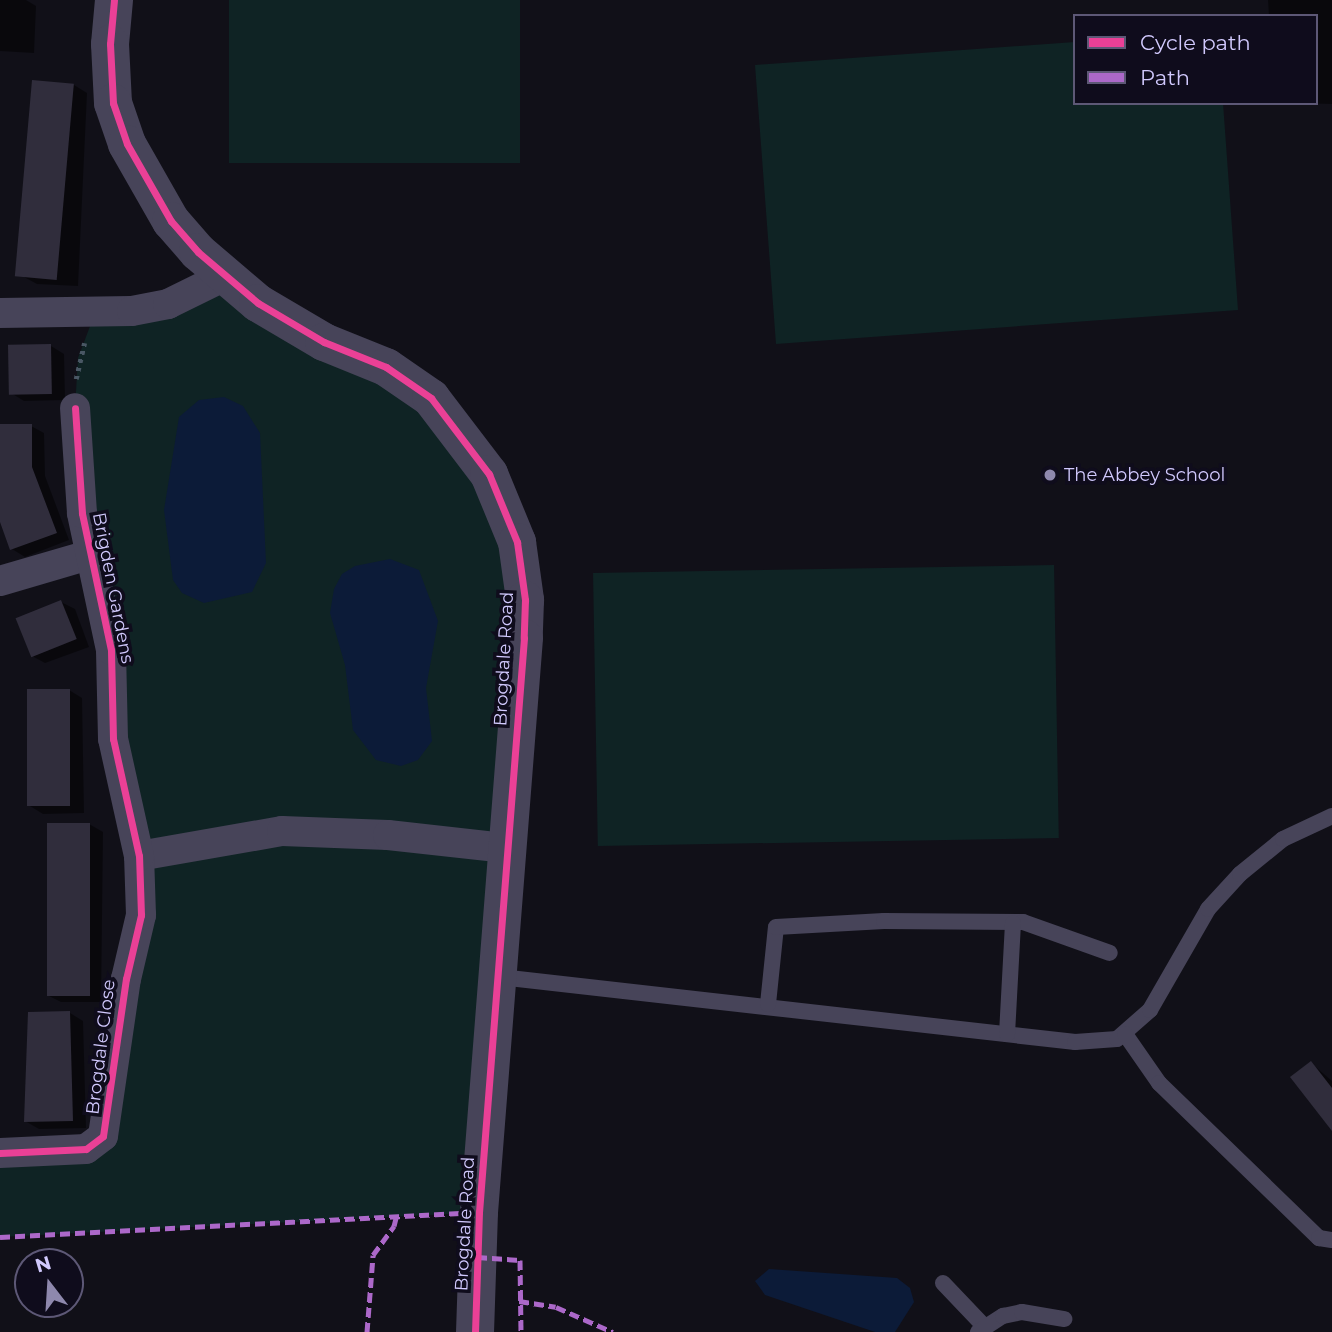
<!DOCTYPE html>
<style>
body{margin:0}
#map{position:relative;width:1332px;height:1332px;overflow:hidden;background:#111018;font-family:Montserrat,sans-serif}
div>[style]{position:absolute}
.green>*{inset:0;background:#0f2324;transform-origin:0 0}
.water>*{inset:0;background:#0c1b38}
.shadow>*{inset:0;background:#0007}
.building>*{inset:0;background:#302d3c;transform-origin:0 0}
.path>*{height:4.5px;margin-top:-2.25px;transform-origin:0;background:repeating-linear-gradient(90deg,#495764 0 3.5px,transparent 0 8.5px)}
.service>*{height:16px;margin:-8px;padding:0 8px;transform-origin:8px;border-radius:8px;background:#474459}
.minor>*{height:30px;margin:-15px;padding:0 15px;transform-origin:15px;border-radius:15px;background:#474459}
.tertiary>*{height:38px;margin:-19px;padding:0 19px;transform-origin:19px;border-radius:19px;background:#474459}
.quiet>*{height:5px;margin-top:-2.5px;transform-origin:0;background:repeating-linear-gradient(90deg,#ac68c9 0 10px,transparent 0 15px)}
.cycleway>*{height:7px;margin:-3.5px;padding:0 3.5px;transform-origin:3.5px;border-radius:3.5px;background:#ea4096}
.dots>*{width:19px;height:19px;translate:-50% -50%;box-sizing:border-box;border:4px solid #0f0c1c;border-radius:50%}
span{translate:-50% -50%;white-space:nowrap;text-align:center;line-height:1.15;-webkit-text-stroke:7px #0f0c1c;paint-order:stroke}
.poi-label{font-size:18px;color:#d1c9fd}
.left{translate:0 -50%;text-align:left}
.street-label{font-size:18px;color:#d1c9fd}
.legend{position:absolute;left:1073px;top:14px;width:245px;height:91px;box-sizing:border-box;background:#0f0c1c;border:2px solid #5d5876;margin:0;padding:9px 12px;list-style:none;font-size:21px;color:#d1c9fd}
.legend li{display:flex;align-items:center;gap:14px;height:35px}
.legend b{width:35px;border:2px solid #5d5876}
.north{position:absolute;left:14px;top:1248px;width:70px;height:70px;box-sizing:border-box;background:#0f0c1c;border:2px solid #5d5876;border-radius:50%;rotate:343deg;font-size:19px;font-weight:700;line-height:28px;text-align:center;color:#d1c9fd}
.north::after{content:'';display:block;margin:auto;width:24px;height:32px;background:#8e88ad;clip-path:polygon(50% 0,100% 100%,50% 72%,0 100%)}
</style>
<div id="map">
<div class="green">
<div style="left:229px;top:0;width:291px;height:163px"></div>
<div style="clip-path:polygon(1075px 42px,1075px 103px,1223px 103px,1238px 310px,776px 344px,755px 65px)"></div>
<div style="clip-path:polygon(225px 276px,386px 367px,517px 542px,467px 1213px,0 1237px,0 1153px,86px 1149px,141px 915px,75px 408px,78px 358px,95px 313px)"></div>
<div style="left:1054px;top:565px;width:273px;height:461px;rotate:89deg"></div>
</div>
<div class="water">
<div style="clip-path:polygon(224px 397px,243px 406px,260px 433px,266px 563px,252px 592px,204px 603px,182px 593px,173px 580px,164px 510px,179px 417px,199px 400px)"></div>
<div style="clip-path:polygon(390px 559px,419px 570px,438px 621px,426px 688px,432px 741px,418px 760px,401px 766px,376px 760px,353px 730px,345px 665px,330px 613px,334px 589px,342px 574px,355px 566px)"></div>
<div style="clip-path:polygon(769px 1269px,897px 1278px,910px 1288px,914px 1302px,895px 1332px,875px 1332px,765px 1295px,755px 1281px)"></div>
</div>
<div class="shadow">
<div style="clip-path:polygon(0 0,26px 0,36px 6px,34px 53px,0 51px)"></div>
<div style="clip-path:polygon(1268px 0,1332px 0,1332px 104px,1296px 103px,1316px 103px,1316px 16px,1269px 16px)"></div>
<div style="clip-path:polygon(74px 85px,87px 93px,78px 286px,37px 284px,24px 277px)"></div>
<div style="clip-path:polygon(51px 346px,64px 354px,65px 400px,24px 401px,11px 393px)"></div>
<div style="clip-path:polygon(0 426px,31px 426px,44px 433px,45px 476px,69px 540px,25px 557px,12px 549px,0 517px)"></div>
<div style="clip-path:polygon(61px 602px,75px 609px,89px 647px,45px 663px,32px 656px)"></div>
<div style="clip-path:polygon(69px 690px,82px 698px,84px 813px,43px 814px,30px 806px)"></div>
<div style="clip-path:polygon(89px 824px,103px 832px,101px 1002px,61px 1002px,47px 995px)"></div>
<div style="clip-path:polygon(70px 1013px,83px 1021px,86px 1128px,39px 1129px,25px 1121px)"></div>
<div style="clip-path:polygon(1311px 1063px,1332px 1081px,1332px 1128px)"></div>
</div>
<div class="building">
<div style="left:32px;top:80px;width:42px;height:197px;rotate:5deg"></div>
<div style="left:51px;top:344px;width:50px;height:43px;rotate:89deg"></div>
<div style="clip-path:polygon(0 424px,32px 424px,32px 467px,57px 533px,10px 550px,0 522px)"></div>
<div style="left:61px;top:600px;width:42px;height:49px;rotate:68deg"></div>
<div style="left:70px;top:689px;width:117px;height:43px;rotate:90deg"></div>
<div style="left:47px;top:823px;width:43px;height:173px"></div>
<div style="clip-path:polygon(70px 1011px,73px 1121px,24px 1122px,28px 1012px)"></div>
<div style="clip-path:polygon(1311px 1061px,1332px 1088px,1332px 1131px,1290px 1077px)"></div>
</div>
<div class="path">
<div style="left:76px;top:379px;width:37px;rotate:-77deg"></div>
</div>
<div class="service">
<div style="left:500px;top:977px;width:579px;rotate:6.45deg"></div>
<div style="left:1075px;top:1042px;width:42px;rotate:-4.1deg"></div>
<div style="left:1117px;top:1039px;width:44px;rotate:-41.3deg"></div>
<div style="left:1150px;top:1010px;width:116px;rotate:-60.1deg"></div>
<div style="left:1208px;top:909px;width:47px;rotate:-47.6deg"></div>
<div style="left:1240px;top:874px;width:55px;rotate:-39.1deg"></div>
<div style="left:1283px;top:839px;width:54px;rotate:-25.1deg"></div>
<div style="left:768px;top:1004px;width:77px;rotate:-84.1deg"></div>
<div style="left:776px;top:927px;width:108px;rotate:-3.2deg"></div>
<div style="left:884px;top:921px;width:139px;rotate:0.4deg"></div>
<div style="left:1023px;top:922px;width:92px;rotate:19.6deg"></div>
<div style="left:1007px;top:1034px;width:111px;rotate:-86.9deg"></div>
<div style="left:1125px;top:1034px;width:60px;rotate:55.2deg"></div>
<div style="left:1159px;top:1083px;width:223px;rotate:44.1deg"></div>
<div style="left:1319px;top:1238px;width:13px;rotate:9deg"></div>
<div style="left:943px;top:1283px;width:59px;rotate:46.4deg"></div>
<div style="left:978px;top:1332px;width:30px;rotate:-33deg"></div>
<div style="left:1003px;top:1316px;width:19px;rotate:-12deg"></div>
<div style="left:1022px;top:1312px;width:43px;rotate:9.5deg"></div>
</div>
<div class="minor">
<div style="left:0;top:313px;width:132px;rotate:-0.9deg"></div>
<div style="left:132px;top:311px;width:37px;rotate:-11deg"></div>
<div style="left:168px;top:304px;width:64px;rotate:-26.2deg"></div>
<div style="left:0;top:581px;width:93px;rotate:-16.3deg"></div>
<div style="left:139px;top:856px;width:145px;rotate:-9.9deg"></div>
<div style="left:282px;top:831px;width:106px;rotate:2.2deg"></div>
<div style="left:388px;top:835px;width:119px;rotate:6.3deg"></div>
<div style="left:0;top:1153px;width:86px;rotate:-2.7deg"></div>
<div style="left:86px;top:1149px;width:21px;rotate:-37deg"></div>
<div style="left:103px;top:1136px;width:159px;rotate:-81.7deg"></div>
<div style="left:126px;top:979px;width:66px;rotate:-76.8deg"></div>
<div style="left:141px;top:915px;width:59px;rotate:-91.9deg"></div>
<div style="left:139px;top:856px;width:120px;rotate:-102.5deg"></div>
<div style="left:113px;top:739px;width:89px;rotate:-91.3deg"></div>
<div style="left:111px;top:650px;width:140px;rotate:-102deg"></div>
<div style="left:82px;top:513px;width:105px;rotate:-93.8deg"></div>
</div>
<div class="tertiary">
<div style="left:114px;top:0;width:44px;rotate:95.2deg"></div>
<div style="left:110px;top:44px;width:59px;rotate:87.1deg"></div>
<div style="left:113px;top:103px;width:43px;rotate:71.1deg"></div>
<div style="left:127px;top:144px;width:89px;rotate:60.3deg"></div>
<div style="left:171px;top:221px;width:41px;rotate:48.9deg"></div>
<div style="left:198px;top:252px;width:79px;rotate:40.4deg"></div>
<div style="left:258px;top:303px;width:77px;rotate:30.6deg"></div>
<div style="left:324px;top:342px;width:67px;rotate:22deg"></div>
<div style="left:386px;top:367px;width:55px;rotate:34.6deg"></div>
<div style="left:431px;top:398px;width:96px;rotate:52.7deg"></div>
<div style="left:489px;top:474px;width:74px;rotate:67.6deg"></div>
<div style="left:517px;top:542px;width:59px;rotate:82.1deg"></div>
<div style="left:525px;top:600px;width:38px;rotate:92deg"></div>
<div style="left:524px;top:638px;width:576px;rotate:94.48deg"></div>
<div style="left:479px;top:1212px;width:120px;rotate:91.9deg"></div>
</div>
<div class="quiet">
<div style="left:0;top:1237px;width:480px;rotate:-3deg"></div>
<div style="left:477px;top:1257px;width:43px;rotate:4deg"></div>
<div style="left:520px;top:1260px;width:72px;rotate:89.2deg"></div>
<div style="left:519px;top:1301px;width:37px;rotate:9deg"></div>
<div style="left:556px;top:1307px;width:62px;rotate:23.7deg"></div>
<div style="left:367px;top:1332px;width:77px;rotate:-85.5deg"></div>
<div style="left:373px;top:1255px;width:36px;rotate:-54deg"></div>
<div style="left:394px;top:1226px;width:12px;rotate:-76deg"></div>
</div>
<div class="cycleway">
<div style="left:114px;top:0;width:44px;rotate:95.2deg"></div>
<div style="left:110px;top:44px;width:59px;rotate:87.1deg"></div>
<div style="left:113px;top:103px;width:43px;rotate:71.1deg"></div>
<div style="left:127px;top:144px;width:89px;rotate:60.3deg"></div>
<div style="left:171px;top:221px;width:41px;rotate:48.9deg"></div>
<div style="left:198px;top:252px;width:79px;rotate:40.4deg"></div>
<div style="left:258px;top:303px;width:77px;rotate:30.6deg"></div>
<div style="left:324px;top:342px;width:67px;rotate:22deg"></div>
<div style="left:386px;top:367px;width:55px;rotate:34.6deg"></div>
<div style="left:431px;top:398px;width:96px;rotate:52.7deg"></div>
<div style="left:489px;top:474px;width:74px;rotate:67.6deg"></div>
<div style="left:517px;top:542px;width:59px;rotate:82.1deg"></div>
<div style="left:525px;top:600px;width:38px;rotate:92deg"></div>
<div style="left:524px;top:638px;width:576px;rotate:94.48deg"></div>
<div style="left:479px;top:1212px;width:120px;rotate:91.9deg"></div>
<div style="left:0;top:1153px;width:86px;rotate:-2.7deg"></div>
<div style="left:86px;top:1149px;width:21px;rotate:-37deg"></div>
<div style="left:103px;top:1136px;width:159px;rotate:-81.7deg"></div>
<div style="left:126px;top:979px;width:66px;rotate:-76.8deg"></div>
<div style="left:141px;top:915px;width:59px;rotate:-91.9deg"></div>
<div style="left:139px;top:856px;width:120px;rotate:-102.5deg"></div>
<div style="left:113px;top:739px;width:89px;rotate:-91.3deg"></div>
<div style="left:111px;top:650px;width:140px;rotate:-102deg"></div>
<div style="left:82px;top:513px;width:105px;rotate:-93.8deg"></div>
</div>
<div class="dots">
<div style="left:1050px;top:475px;background:#8e88ad"></div>
</div>
<div class="poi-label">
<span class="left" style="left:1064px;top:475px">The Abbey School</span>
</div>
<div class="street-label">
<span style="left:113px;top:588px;rotate:79deg">Brigden Gardens</span>
<span style="left:504px;top:659px;rotate:-87deg">Brogdale Road</span>
<span style="left:101px;top:1047px;rotate:-83deg">Brogdale Close</span>
<span style="left:465px;top:1224px;rotate:-87deg">Brogdale Road</span>
</div>
<ul class="legend">
<li><b style="height:9px;background:#ea4096"></b>Cycle path</li>
<li><b style="height:9px;background:#ac68c9"></b>Path</li>
</ul>
<div class="north">N</div>
</div>
